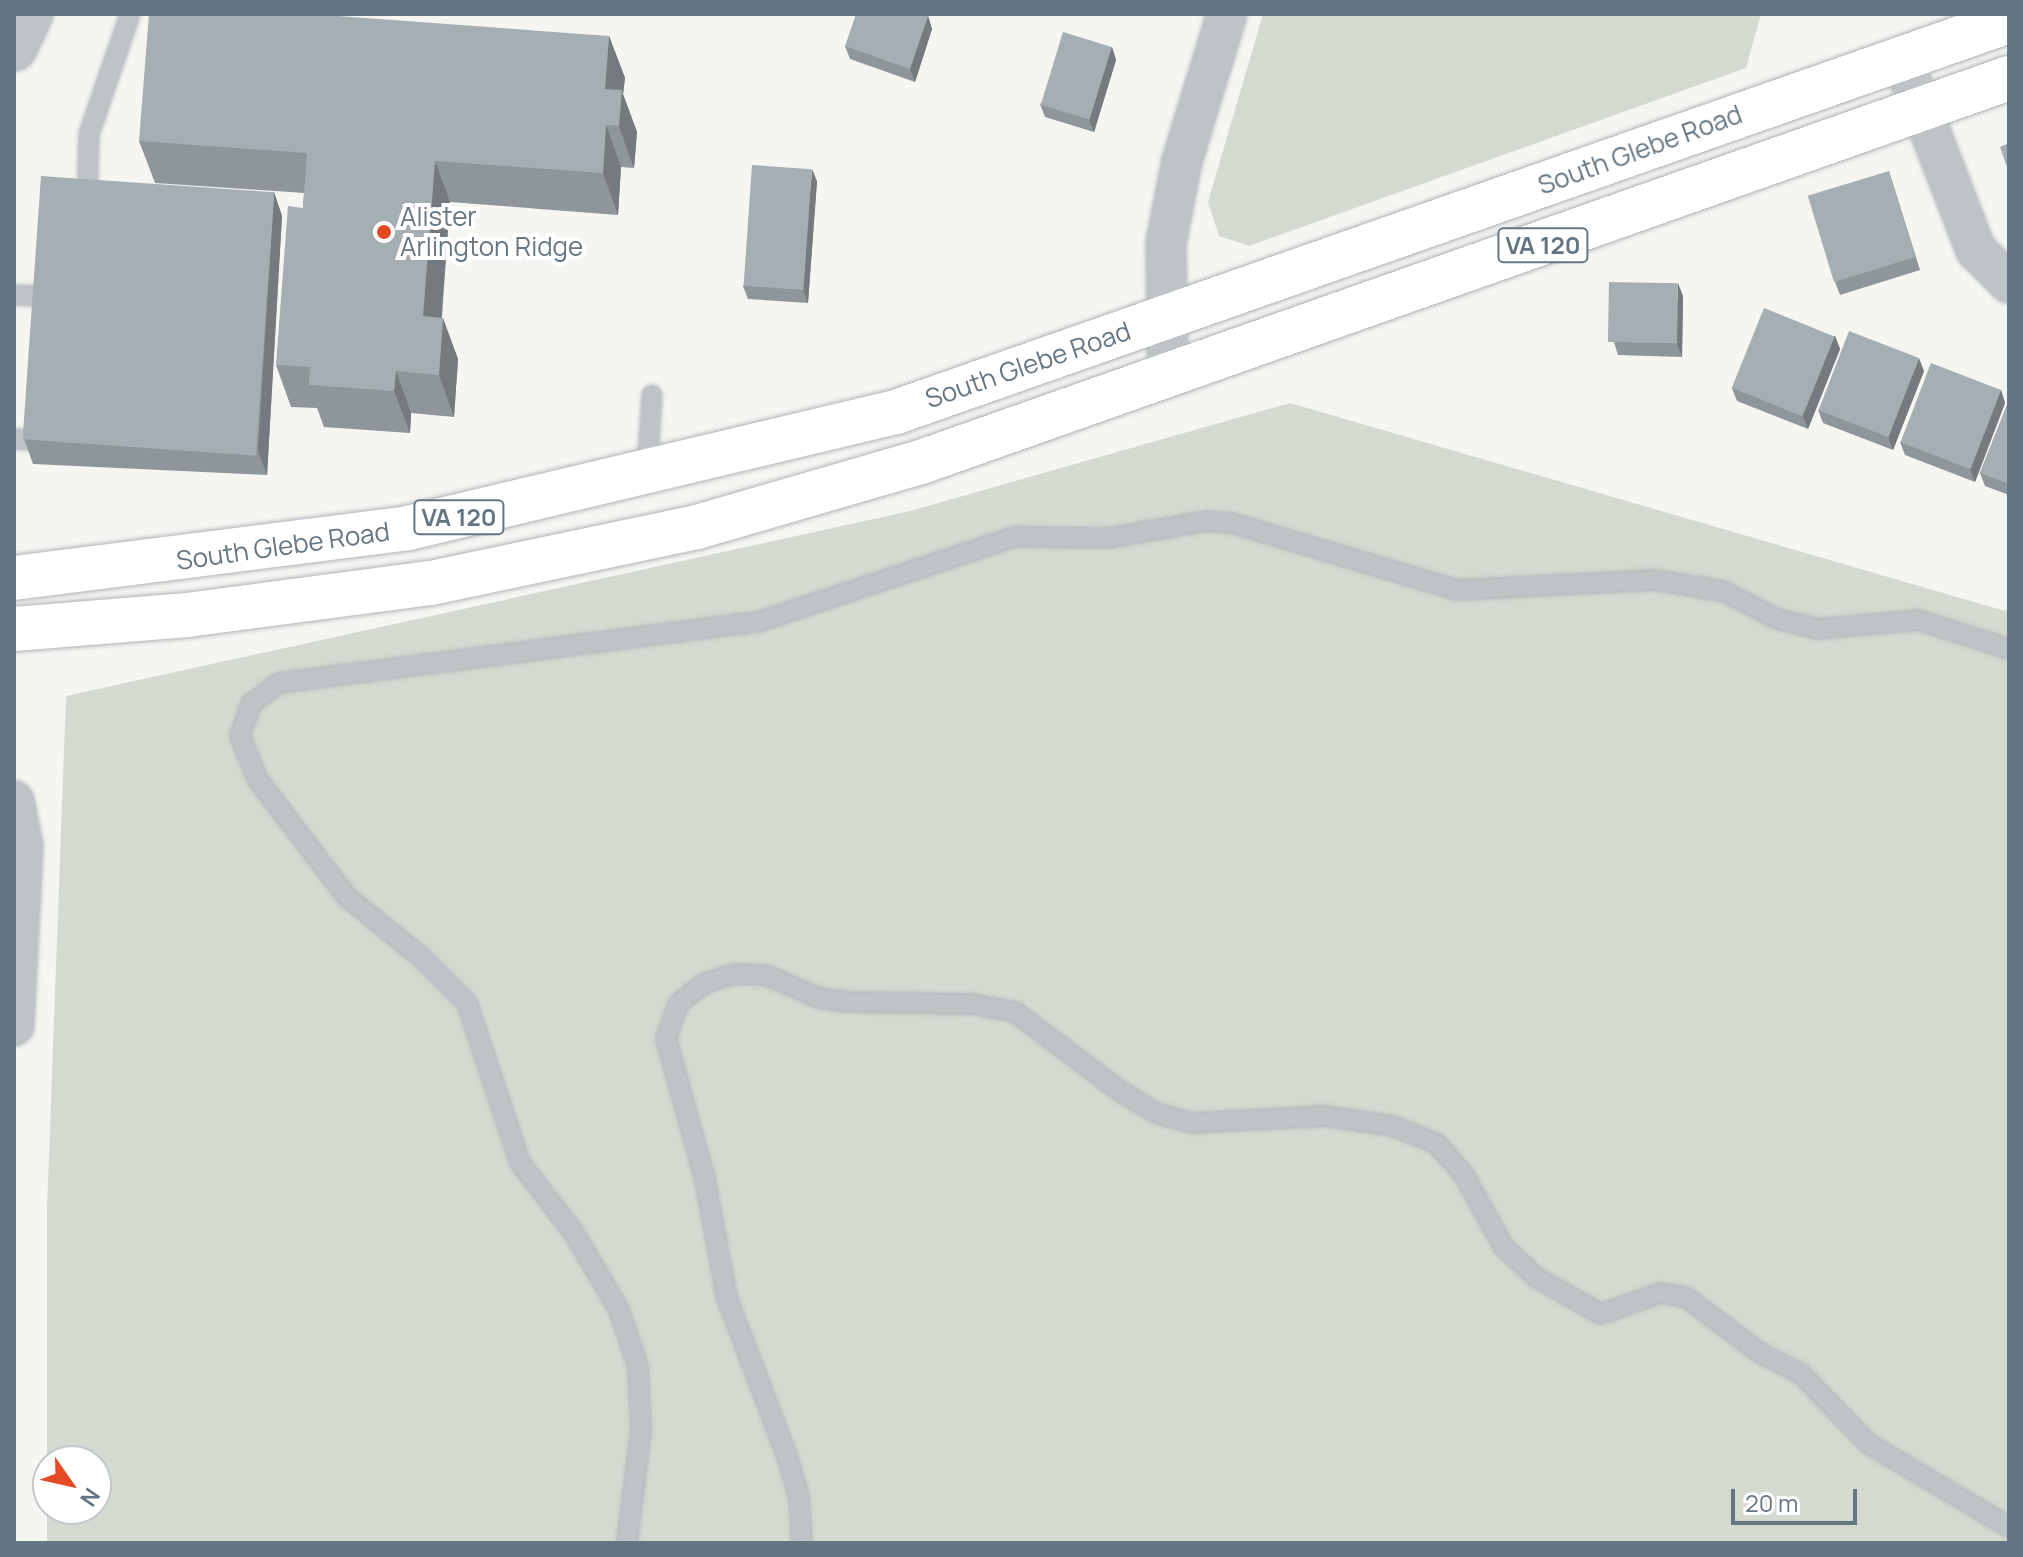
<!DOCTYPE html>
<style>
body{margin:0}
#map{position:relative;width:2023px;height:1557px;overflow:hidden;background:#f5f5f2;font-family:Manrope,sans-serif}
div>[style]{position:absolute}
.green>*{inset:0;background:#d5dad1}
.roads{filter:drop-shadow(0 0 2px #b0b5b9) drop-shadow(0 0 2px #b0b5b9)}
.service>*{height:18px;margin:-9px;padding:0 9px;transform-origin:9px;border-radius:9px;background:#bec3c6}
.minor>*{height:38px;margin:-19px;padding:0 19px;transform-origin:19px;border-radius:19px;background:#bec3c6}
.tertiary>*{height:44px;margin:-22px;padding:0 22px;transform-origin:22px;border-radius:22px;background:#bec3c6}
.primary>*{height:44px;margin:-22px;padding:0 22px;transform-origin:22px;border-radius:22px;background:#fff}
.wall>*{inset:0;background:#8e969a}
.shaded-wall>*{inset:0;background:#747a7d}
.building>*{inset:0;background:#a5aeb3;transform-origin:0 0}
.dots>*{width:22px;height:22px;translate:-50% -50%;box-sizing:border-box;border:4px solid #fff;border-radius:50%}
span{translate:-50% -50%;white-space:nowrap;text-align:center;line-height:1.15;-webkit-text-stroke:8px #fff;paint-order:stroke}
.shield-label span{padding:2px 6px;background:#fff;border:2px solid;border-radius:6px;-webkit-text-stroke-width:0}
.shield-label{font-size:24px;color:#647683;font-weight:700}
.street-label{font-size:26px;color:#647683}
.poi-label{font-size:26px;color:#647683}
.left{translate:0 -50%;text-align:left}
.frame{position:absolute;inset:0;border:16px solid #647683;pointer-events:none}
.north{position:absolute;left:32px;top:1445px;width:80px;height:80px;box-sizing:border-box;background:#fff;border:2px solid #c1c8cd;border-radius:50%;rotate:124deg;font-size:22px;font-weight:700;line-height:32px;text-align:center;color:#647683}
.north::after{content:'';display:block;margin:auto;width:28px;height:36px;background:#e44a23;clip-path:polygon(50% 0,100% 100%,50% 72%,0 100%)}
.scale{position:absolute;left:1731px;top:1489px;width:126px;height:36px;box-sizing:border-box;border:4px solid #647683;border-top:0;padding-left:10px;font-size:24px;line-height:28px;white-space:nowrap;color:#647683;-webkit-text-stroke:6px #fff;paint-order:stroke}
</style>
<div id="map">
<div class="green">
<div style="clip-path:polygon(1263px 14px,1761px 14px,1746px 68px,1249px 246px,1219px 236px,1208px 202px)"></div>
<div style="clip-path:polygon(evenodd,1290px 403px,2005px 611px,2009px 606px,2009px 1543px,47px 1543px,47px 1209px,66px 696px,910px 511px,1290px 403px,48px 1461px,96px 1461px,96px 1509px,48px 1509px,48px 1461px)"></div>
</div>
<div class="roads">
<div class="service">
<div style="left:87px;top:204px;width:70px;rotate:-88.4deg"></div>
<div style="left:89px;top:134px;width:127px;rotate:-71.1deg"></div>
<div style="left:14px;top:295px;width:29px;rotate:2deg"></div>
<div style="left:14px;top:439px;width:20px;rotate:3deg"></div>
<div style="left:647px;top:472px;width:77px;rotate:-86.3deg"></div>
<div style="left:627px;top:1543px;width:114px;rotate:-82.9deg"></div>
<div style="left:641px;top:1430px;width:64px;rotate:-92.7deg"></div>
<div style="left:638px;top:1366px;width:59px;rotate:-108.7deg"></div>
<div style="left:619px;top:1310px;width:89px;rotate:-120.3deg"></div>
<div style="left:574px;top:1233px;width:88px;rotate:-127.6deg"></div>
<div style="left:520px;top:1163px;width:169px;rotate:-108.3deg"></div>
<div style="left:467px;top:1003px;width:65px;rotate:-135deg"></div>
<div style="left:421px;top:957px;width:95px;rotate:-141deg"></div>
<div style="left:347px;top:897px;width:147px;rotate:-127.3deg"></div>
<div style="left:258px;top:780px;width:48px;rotate:-112.2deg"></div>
<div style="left:240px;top:736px;width:34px;rotate:-71deg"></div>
<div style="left:251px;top:704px;width:35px;rotate:-37deg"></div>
<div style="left:279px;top:683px;width:486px;rotate:-7.3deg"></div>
<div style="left:761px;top:621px;width:267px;rotate:-18.4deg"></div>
<div style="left:1014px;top:537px;width:95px;rotate:0.6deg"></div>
<div style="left:1109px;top:538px;width:99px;rotate:-9.8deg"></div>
<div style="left:1207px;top:521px;width:25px;rotate:5deg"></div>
<div style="left:1232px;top:523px;width:235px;rotate:16.6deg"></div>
<div style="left:1457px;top:590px;width:198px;rotate:-2.9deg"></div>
<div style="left:1655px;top:580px;width:69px;rotate:9.2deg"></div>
<div style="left:1723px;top:591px;width:61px;rotate:27.4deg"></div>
<div style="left:1777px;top:619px;width:42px;rotate:13.7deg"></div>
<div style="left:1818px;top:629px;width:100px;rotate:-5.1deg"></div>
<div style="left:1918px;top:620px;width:96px;rotate:17.7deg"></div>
<div style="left:802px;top:1543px;width:46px;rotate:-93.7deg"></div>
<div style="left:799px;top:1497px;width:43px;rotate:-106.3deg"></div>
<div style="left:787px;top:1456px;width:169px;rotate:-110.8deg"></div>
<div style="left:727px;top:1298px;width:121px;rotate:-100.5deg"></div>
<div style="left:705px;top:1179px;width:146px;rotate:-105.5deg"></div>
<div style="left:666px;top:1038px;width:37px;rotate:-70deg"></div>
<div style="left:679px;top:1003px;width:31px;rotate:-38deg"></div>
<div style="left:703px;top:984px;width:33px;rotate:-18deg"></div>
<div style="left:734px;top:974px;width:32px;rotate:2deg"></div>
<div style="left:766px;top:975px;width:58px;rotate:23.5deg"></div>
<div style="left:819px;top:998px;width:29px;rotate:8deg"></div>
<div style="left:848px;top:1002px;width:124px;rotate:0.9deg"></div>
<div style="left:972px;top:1004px;width:44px;rotate:10.5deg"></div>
<div style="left:1015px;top:1012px;width:128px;rotate:37deg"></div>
<div style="left:1117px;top:1089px;width:46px;rotate:31.6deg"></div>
<div style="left:1156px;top:1113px;width:37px;rotate:16deg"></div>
<div style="left:1192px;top:1123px;width:134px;rotate:-3deg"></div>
<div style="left:1326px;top:1116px;width:68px;rotate:8.5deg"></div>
<div style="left:1393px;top:1126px;width:48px;rotate:22.2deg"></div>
<div style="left:1437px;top:1144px;width:41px;rotate:48.9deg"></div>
<div style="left:1464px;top:1175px;width:81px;rotate:61.2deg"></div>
<div style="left:1503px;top:1246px;width:47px;rotate:43.3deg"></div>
<div style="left:1537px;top:1278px;width:73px;rotate:29.4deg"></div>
<div style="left:1601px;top:1314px;width:63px;rotate:-19.6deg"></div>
<div style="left:1660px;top:1293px;width:26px;rotate:9deg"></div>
<div style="left:1686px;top:1297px;width:93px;rotate:37.1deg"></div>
<div style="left:1760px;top:1353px;width:45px;rotate:26.6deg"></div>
<div style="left:1800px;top:1373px;width:99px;rotate:45.8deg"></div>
<div style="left:1869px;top:1444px;width:163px;rotate:30.7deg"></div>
</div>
<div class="minor">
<div style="left:1901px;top:56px;width:208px;rotate:68.9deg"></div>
<div style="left:1976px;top:250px;width:47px;rotate:45deg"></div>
<div style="left:1168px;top:377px;width:134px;rotate:-90.9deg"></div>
<div style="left:1166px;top:243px;width:84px;rotate:-79deg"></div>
<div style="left:1182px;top:161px;width:154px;rotate:-73deg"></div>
<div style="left:14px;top:801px;width:46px;rotate:78.7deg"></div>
<div style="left:23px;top:846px;width:180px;rotate:92.9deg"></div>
</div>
<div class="tertiary">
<div style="left:14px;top:48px;width:38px;rotate:-65deg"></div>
</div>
<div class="primary">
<div style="left:14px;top:578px;width:397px;rotate:-7.2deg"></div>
<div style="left:408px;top:528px;width:502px;rotate:-13.37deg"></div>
<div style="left:896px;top:412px;width:1180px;rotate:-19.36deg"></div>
<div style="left:14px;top:629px;width:174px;rotate:-4.6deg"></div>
<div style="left:187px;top:615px;width:246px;rotate:-7.5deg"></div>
<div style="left:431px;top:583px;width:272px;rotate:-11.9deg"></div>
<div style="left:697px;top:527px;width:233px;rotate:-16.2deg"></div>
<div style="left:921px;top:462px;width:1154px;rotate:-19.44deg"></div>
</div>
</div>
<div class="wall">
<div style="clip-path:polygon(928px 16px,932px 29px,915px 82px,850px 59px,845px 46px)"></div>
<div style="clip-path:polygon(609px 36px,625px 78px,623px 94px,637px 132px,634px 168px,621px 167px,618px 215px,450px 202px,442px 317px,458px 359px,454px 417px,411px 413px,410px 433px,324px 427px,317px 408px,291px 407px,276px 365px,303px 208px,304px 193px,155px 183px,139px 141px)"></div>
<div style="clip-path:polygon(1112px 47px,1116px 60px,1094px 132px,1045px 117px,1040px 104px)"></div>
<div style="clip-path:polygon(1889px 171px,1920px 270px,1840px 295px,1835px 282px)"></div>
<div style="clip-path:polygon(817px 181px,808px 303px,748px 299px,743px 286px)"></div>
<div style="clip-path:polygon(274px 192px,282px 216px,267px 475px,33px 464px,24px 439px)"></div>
<div style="clip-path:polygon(1683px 296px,1682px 357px,1618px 355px,1614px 342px)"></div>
<div style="clip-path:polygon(1835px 336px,1840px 349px,1808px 429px,1737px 401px,1732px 388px)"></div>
<div style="clip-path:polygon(1924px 371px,1893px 450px,1823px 423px,1818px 410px)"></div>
<div style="clip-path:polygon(2001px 390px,2005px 403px,1975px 482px,1905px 455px,1900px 442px)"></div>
<div style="clip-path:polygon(2009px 400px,2009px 495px,1985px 486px,1980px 473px)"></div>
</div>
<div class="shaded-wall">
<div style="clip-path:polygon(928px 16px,932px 29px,915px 82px,910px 69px)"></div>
<div style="clip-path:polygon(609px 36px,625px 78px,623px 94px,637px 132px,634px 168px,605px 89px)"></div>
<div style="clip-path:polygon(1112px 47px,1116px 60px,1094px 132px,1089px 119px)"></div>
<div style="clip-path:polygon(606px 125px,621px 167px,618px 215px,603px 173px)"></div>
<div style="clip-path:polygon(435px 161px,450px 202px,438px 358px,423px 316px)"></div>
<div style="clip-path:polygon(812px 169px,817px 181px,808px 303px,803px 290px)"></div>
<div style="clip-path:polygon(274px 192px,282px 216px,267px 475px,258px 451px)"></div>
<div style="clip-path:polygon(1678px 283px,1683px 296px,1682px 357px,1677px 344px)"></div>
<div style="clip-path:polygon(443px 318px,458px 359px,454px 417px,439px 375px)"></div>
<div style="clip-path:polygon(1835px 336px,1840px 349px,1808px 429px,1803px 416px)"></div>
<div style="clip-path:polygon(1919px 358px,1924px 371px,1893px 450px,1888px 437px)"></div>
<div style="clip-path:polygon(396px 371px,411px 413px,410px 433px,394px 391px)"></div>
<div style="clip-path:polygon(2001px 390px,2005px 403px,1975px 482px,1970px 469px)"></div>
</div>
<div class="building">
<div style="clip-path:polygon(149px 14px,311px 14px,609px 36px,605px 89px,622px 90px,619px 126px,606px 125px,603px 173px,435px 161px,423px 316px,443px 318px,439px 375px,396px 371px,394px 391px,309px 385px,310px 367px,276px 365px,288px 206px,303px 208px,307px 153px,139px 141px)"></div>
<div style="clip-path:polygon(856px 14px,921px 14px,928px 16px,910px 69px,845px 46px)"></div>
<div style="left:1063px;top:32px;width:51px;height:76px;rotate:17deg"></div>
<div style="clip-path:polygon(2009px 143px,2009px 173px,2000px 147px)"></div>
<div style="left:752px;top:165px;width:60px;height:121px;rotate:4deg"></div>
<div style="left:1889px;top:171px;width:90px;height:85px;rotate:73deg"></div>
<div style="left:41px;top:176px;width:234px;height:264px;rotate:4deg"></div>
<div style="left:1609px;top:282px;width:69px;height:60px;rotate:1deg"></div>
<div style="left:1764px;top:308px;width:76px;height:86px;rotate:22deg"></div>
<div style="left:1849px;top:331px;width:75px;height:85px;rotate:21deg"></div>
<div style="left:1931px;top:363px;width:75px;height:85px;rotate:21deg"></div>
<div style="clip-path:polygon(2009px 400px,2009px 484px,1980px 473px)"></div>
</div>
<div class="dots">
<div style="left:384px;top:232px;background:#e44a23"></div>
</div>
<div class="shield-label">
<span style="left:1543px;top:245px">VA 120</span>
<span style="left:459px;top:517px">VA 120</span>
</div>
<div class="street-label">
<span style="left:1640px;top:150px;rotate:-20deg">South Glebe Road</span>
<span style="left:1028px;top:365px;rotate:-19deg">South Glebe Road</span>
<span style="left:283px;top:546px;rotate:-8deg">South Glebe Road</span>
</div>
<div class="poi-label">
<span class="left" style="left:400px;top:232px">Alister<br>Arlington Ridge</span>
</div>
<div class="frame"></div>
<div class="north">N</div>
<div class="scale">20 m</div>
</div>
